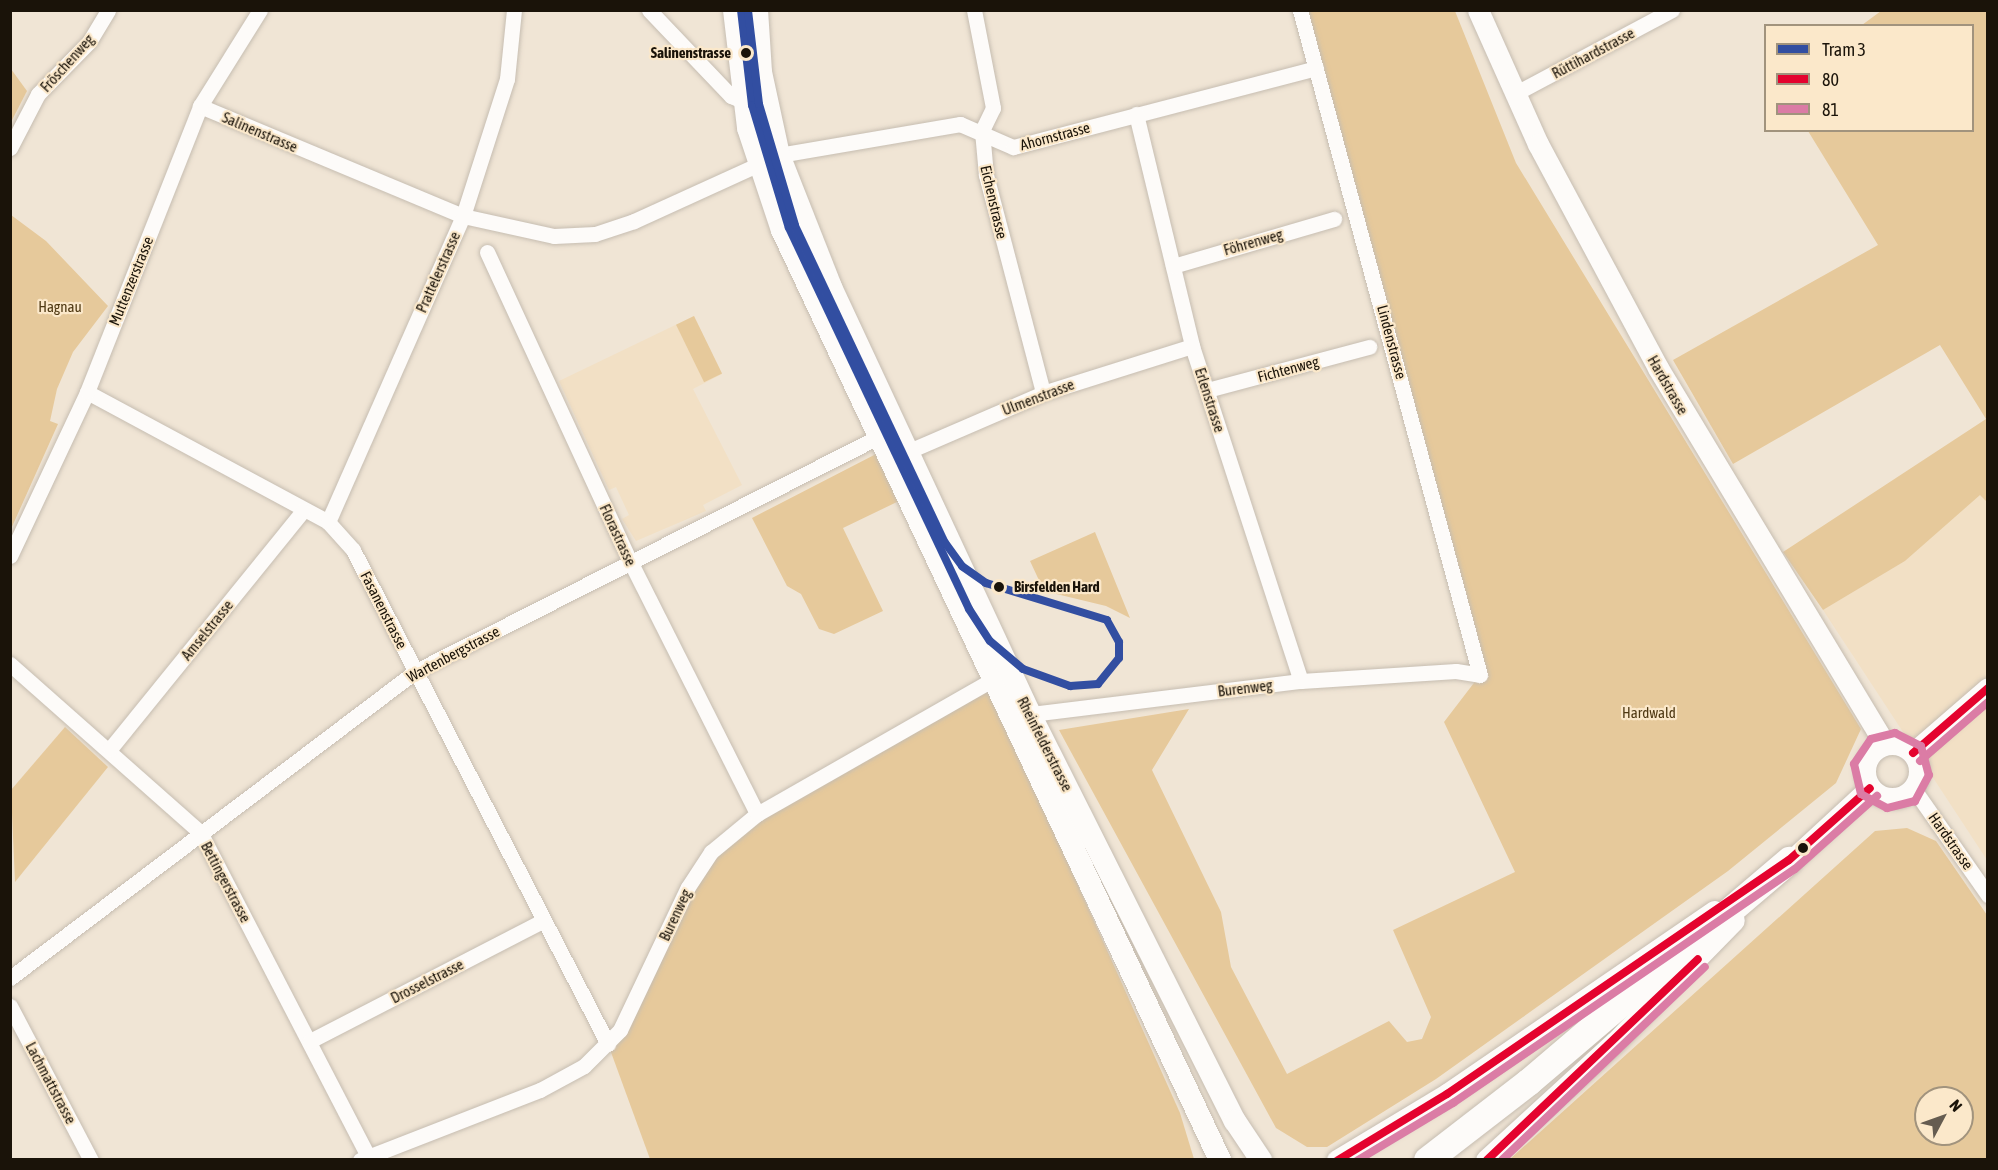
<!DOCTYPE html>
<meta charset="utf-8">
<style>
body{margin:0}
#map{position:relative;width:1998px;height:1170px;overflow:hidden;background:#f0e5d5;font-family:"Asap Condensed",sans-serif}
div>[style]{position:absolute}
.built>*{inset:0;background:#f2e0c5}
.green>*{inset:0;background:#e6c99b;transform-origin:0 0}
.roads{filter:drop-shadow(0 0 2px #c6bdb1) drop-shadow(0 0 2px #c6bdb1)}
.street>*{height:15px;margin:-7.5px;padding:0 7.5px;transform-origin:7.5px;border-radius:7.5px;background:#fdfbf9}
.secondary>*{height:21px;margin:-10.5px;padding:0 10.5px;transform-origin:10.5px;border-radius:10.5px;background:#fdfbf9}
.secondary>.ring{margin:-10.5px;padding:0;box-sizing:content-box;background:none;border:21px solid #fdfbf9;border-radius:50%}
.primary>*{height:22px;margin:-11px;padding:0 11px;transform-origin:11px;border-radius:11px;background:#fdfbf9}
.highway>*{height:27px;margin:-13.5px;padding:0 13.5px;transform-origin:13.5px;border-radius:13.5px;background:#fdfbf9}
.bus-1>*{height:8px;margin:-4px;padding:0 4px;transform-origin:4px;border-radius:4px;background:#e4032e}
.bus-2>*{height:8px;margin:-4px;padding:0 4px;transform-origin:4px;border-radius:4px;background:#db7ca5}
.tram-1>*{height:8px;margin:-4px;padding:0 4px;transform-origin:4px;border-radius:4px;background:#324ea1}
.dots>*{width:16px;height:16px;translate:-50% -50%;box-sizing:border-box;border:3px solid #fbe8ca;border-radius:50%}
span{translate:-50% -50%;white-space:nowrap;text-align:center;line-height:1.15;-webkit-text-stroke:4.5px #fbe8ca;paint-order:stroke}
.stop-label{font-size:15px;color:#1a1309;font-weight:700}
.right{translate:-100% -50%;text-align:right}
.left{translate:0 -50%;text-align:left}
.street-label{font-size:15px;color:#1a1309}
.park-label{font-size:15px;color:#4f3913}
.frame{position:absolute;inset:0;border:12px solid #1a1309;pointer-events:none}
.legend{position:absolute;left:1764px;top:24px;width:210px;height:108px;box-sizing:border-box;background:#fbe8ca;border:2px solid #a1937d;margin:0;padding:8px 10px;list-style:none;font-size:18px;color:#1a1309}
.legend li{display:flex;align-items:center;gap:12px;height:30px}
.legend b{width:30px;border:2px solid #a1937d}
.north{position:absolute;left:1914px;top:1086px;width:60px;height:60px;box-sizing:border-box;background:#fbe8ca;border:2px solid #a1937d;border-radius:50%;rotate:49deg;font-size:16px;font-weight:700;line-height:24px;text-align:center;color:#1a1309}
.north::after{content:'';display:block;margin:auto;width:21px;height:27px;background:#655c50;clip-path:polygon(50% 0,100% 100%,50% 72%,0 100%)}
</style>
<div id="map">
<div class="built">
<div style="clip-path:polygon(694px 316px,722px 374px,693px 389px,742px 485px,703px 505px,706px 511px,636px 541px,622px 519px,629px 515px,616px 487px,609px 490px,559px 381px)"></div>
<div style="clip-path:polygon(1980px 494px,1987px 502px,1987px 860px,1823px 610px,1905px 561px)"></div>
</div>
<div class="green">
<div style="clip-path:polygon(1300px 11px,1455px 11px,1516px 163px,1861px 729px,1836px 783px,1728px 871px,1436px 1079px,1327px 1147px,1307px 1147px,1276px 1128px,1059px 730px,1189px 709px,1152px 770px,1221px 912px,1231px 967px,1287px 1074px,1389px 1021px,1407px 1042px,1422px 1039px,1431px 1017px,1393px 930px,1515px 872px,1444px 722px,1480px 675px)"></div>
<div style="clip-path:polygon(1881px 11px,1987px 11px,1987px 502px,1980px 495px,1905px 561px,1823px 610px,1783px 552px,1986px 419px,1940px 345px,1733px 464px,1673px 360px,1878px 245px,1808px 131px,1972px 130px,1972px 26px,1862px 25px)"></div>
<div style="clip-path:polygon(11px 69px,27px 91px,11px 122px)"></div>
<div style="clip-path:polygon(11px 215px,46px 241px,108px 306px,73px 352px,57px 389px,50px 421px,58px 424px,11px 529px)"></div>
<div style="left:694px;top:316px;width:64px;height:20px;rotate:64deg"></div>
<div style="clip-path:polygon(878px 453px,899px 501px,843px 528px,883px 611px,834px 634px,819px 629px,801px 594px,787px 586px,752px 518px)"></div>
<div style="clip-path:polygon(1095px 532px,1130px 618px,1106px 606px,1044px 591px,1030px 561px)"></div>
<div style="clip-path:polygon(987px 682px,1180px 1113px,1194px 1159px,650px 1159px,608px 1044px,688px 887px,749px 820px)"></div>
<div style="clip-path:polygon(65px 727px,108px 767px,15px 882px,11px 790px)"></div>
<div style="clip-path:polygon(evenodd,1907px 828px,1936px 841px,1987px 915px,1987px 1159px,1510px 1159px,1875px 831px,1907px 828px,1926px 1098px,1962px 1098px,1962px 1134px,1926px 1134px,1926px 1098px)"></div>
</div>
<div class="roads">
<div class="street">
<div style="left:649px;top:10px;width:119px;rotate:46.4deg"></div>
<div style="left:731px;top:96px;width:22px;rotate:24deg"></div>
<div style="left:974px;top:10px;width:100px;rotate:79deg"></div>
<div style="left:993px;top:108px;width:25px;rotate:116deg"></div>
<div style="left:982px;top:131px;width:44px;rotate:84.8deg"></div>
<div style="left:986px;top:175px;width:225px;rotate:75.3deg"></div>
<div style="left:1514px;top:94px;width:179px;rotate:-28deg"></div>
<div style="left:200px;top:106px;width:285px;rotate:22.7deg"></div>
<div style="left:463px;top:216px;width:93px;rotate:12.4deg"></div>
<div style="left:554px;top:236px;width:41px;rotate:-2.8deg"></div>
<div style="left:595px;top:234px;width:41px;rotate:-18.4deg"></div>
<div style="left:634px;top:221px;width:159px;rotate:-24.5deg"></div>
<div style="left:779px;top:155px;width:184px;rotate:-9.7deg"></div>
<div style="left:960px;top:124px;width:58px;rotate:23.5deg"></div>
<div style="left:1013px;top:147px;width:313px;rotate:-14.6deg"></div>
<div style="left:1136px;top:114px;width:239px;rotate:76.4deg"></div>
<div style="left:1192px;top:346px;width:352px;rotate:72deg"></div>
<div style="left:10px;top:148px;width:61px;rotate:-62.6deg"></div>
<div style="left:38px;top:94px;width:73px;rotate:-45.6deg"></div>
<div style="left:89px;top:42px;width:37px;rotate:-59deg"></div>
<div style="left:487px;top:252px;width:343px;rotate:65.2deg"></div>
<div style="left:631px;top:563px;width:281px;rotate:63.3deg"></div>
<div style="left:1173px;top:266px;width:168px;rotate:-16.3deg"></div>
<div style="left:1207px;top:390px;width:168px;rotate:-14.9deg"></div>
<div style="left:87px;top:392px;width:274px;rotate:28.3deg"></div>
<div style="left:328px;top:522px;width:38px;rotate:48deg"></div>
<div style="left:353px;top:550px;width:556px;rotate:62.7deg"></div>
<div style="left:900px;top:455px;width:156px;rotate:-23.4deg"></div>
<div style="left:1043px;top:393px;width:156px;rotate:-17.5deg"></div>
<div style="left:328px;top:522px;width:334px;rotate:-66.2deg"></div>
<div style="left:463px;top:216px;width:144px;rotate:-72.2deg"></div>
<div style="left:507px;top:79px;width:69px;rotate:-84.2deg"></div>
<div style="left:10px;top:556px;width:181px;rotate:-64.8deg"></div>
<div style="left:87px;top:392px;width:308px;rotate:-68.4deg"></div>
<div style="left:200px;top:106px;width:113px;rotate:-58deg"></div>
<div style="left:10px;top:664px;width:254px;rotate:41.5deg"></div>
<div style="left:200px;top:832px;width:365px;rotate:62.6deg"></div>
<div style="left:1023px;top:715px;width:280px;rotate:-7deg"></div>
<div style="left:1301px;top:681px;width:155px;rotate:-3.7deg"></div>
<div style="left:1456px;top:671px;width:24px;rotate:9deg"></div>
<div style="left:1480px;top:675px;width:689px;rotate:-105.15deg"></div>
<div style="left:110px;top:749px;width:306px;rotate:-51deg"></div>
<div style="left:1913px;top:788px;width:131px;rotate:55deg"></div>
<div style="left:10px;top:978px;width:509px;rotate:-37.1deg"></div>
<div style="left:416px;top:671px;width:518px;rotate:-26.86deg"></div>
<div style="left:10px;top:1006px;width:174px;rotate:62.3deg"></div>
<div style="left:310px;top:1041px;width:263px;rotate:-27.3deg"></div>
<div style="left:360px;top:1160px;width:193px;rotate:-21.3deg"></div>
<div style="left:540px;top:1090px;width:50px;rotate:-28.6deg"></div>
<div style="left:584px;top:1066px;width:51px;rotate:-45deg"></div>
<div style="left:620px;top:1030px;width:158px;rotate:-64.6deg"></div>
<div style="left:688px;top:887px;width:42px;rotate:-56.7deg"></div>
<div style="left:711px;top:852px;width:60px;rotate:-39.6deg"></div>
<div style="left:757px;top:814px;width:281px;rotate:-29.7deg"></div>
</div>
<div class="secondary">
<div style="left:1478px;top:10px;width:147px;rotate:65.9deg"></div>
<div style="left:1538px;top:144px;width:254px;rotate:61.8deg"></div>
<div style="left:1658px;top:368px;width:439px;rotate:58.9deg"></div>
<div class="ring" style="left:1865px;top:744px;width:33px;height:33px"></div>
<div style="left:1913px;top:753px;width:99px;rotate:-40.9deg"></div>
<div style="left:1780px;top:871px;width:122px;rotate:-42.7deg"></div>
<div style="left:1337px;top:1160px;width:128px;rotate:-31deg"></div>
<div style="left:1447px;top:1094px;width:324px;rotate:-34.4deg"></div>
<div style="left:1486px;top:1160px;width:175px;rotate:-42.5deg"></div>
<div style="left:1615px;top:1042px;width:170px;rotate:-45.7deg"></div>
</div>
<div class="primary">
<div style="left:734px;top:10px;width:119px;rotate:83.2deg"></div>
<div style="left:748px;top:128px;width:108px;rotate:71.6deg"></div>
<div style="left:782px;top:230px;width:1028px;rotate:64.78deg"></div>
<div style="left:757px;top:10px;width:62px;rotate:86.3deg"></div>
<div style="left:761px;top:72px;width:85px;rotate:77.8deg"></div>
<div style="left:779px;top:155px;width:142px;rotate:68.5deg"></div>
<div style="left:831px;top:287px;width:469px;rotate:65deg"></div>
<div style="left:1029px;top:712px;width:458px;rotate:63.3deg"></div>
<div style="left:1235px;top:1121px;width:47px;rotate:56.3deg"></div>
</div>
<div class="highway">
<div style="left:1427px;top:1160px;width:128px;rotate:-37.7deg"></div>
<div style="left:1528px;top:1082px;width:343px;rotate:-40.4deg"></div>
</div>
</div>
<div class="bus-1">
<div style="left:1913px;top:753px;width:99px;rotate:-40.9deg"></div>
<div style="left:1338px;top:1160px;width:127px;rotate:-31.2deg"></div>
<div style="left:1447px;top:1094px;width:414px;rotate:-34.4deg"></div>
<div style="left:1789px;top:860px;width:108px;rotate:-41.6deg"></div>
<div style="left:1487px;top:1160px;width:291px;rotate:-43.6deg"></div>
</div>
<div class="bus-2">
<div style="left:1920px;top:761px;width:90px;rotate:-40.9deg"></div>
<div style="left:1861px;top:794px;width:31px;rotate:-103deg"></div>
<div style="left:1854px;top:764px;width:30px;rotate:-56deg"></div>
<div style="left:1871px;top:739px;width:25px;rotate:-14deg"></div>
<div style="left:1895px;top:733px;width:29px;rotate:27deg"></div>
<div style="left:1921px;top:746px;width:30px;rotate:75deg"></div>
<div style="left:1929px;top:775px;width:30px;rotate:118deg"></div>
<div style="left:1915px;top:801px;width:29px;rotate:166deg"></div>
<div style="left:1887px;top:808px;width:27px;rotate:-152deg"></div>
<div style="left:1358px;top:1160px;width:111px;rotate:-31deg"></div>
<div style="left:1453px;top:1103px;width:414px;rotate:-34.4deg"></div>
<div style="left:1795px;top:869px;width:110px;rotate:-41.7deg"></div>
<div style="left:1502px;top:1160px;width:280px;rotate:-43.6deg"></div>
</div>
<div class="tram-1">
<div style="left:741px;top:10px;width:96px;rotate:83.4deg"></div>
<div style="left:752px;top:105px;width:128px;rotate:73.3deg"></div>
<div style="left:789px;top:228px;width:421px;rotate:64.7deg"></div>
<div style="left:969px;top:609px;width:38px;rotate:57deg"></div>
<div style="left:990px;top:641px;width:43px;rotate:40.3deg"></div>
<div style="left:1023px;top:669px;width:50px;rotate:19.9deg"></div>
<div style="left:1070px;top:686px;width:28px;rotate:-4deg"></div>
<div style="left:1098px;top:684px;width:33px;rotate:-51deg"></div>
<div style="left:1119px;top:658px;width:16px;rotate:-90deg"></div>
<div style="left:1119px;top:642px;width:25px;rotate:-119deg"></div>
<div style="left:1107px;top:620px;width:127px;rotate:-163deg"></div>
<div style="left:986px;top:583px;width:29px;rotate:-145deg"></div>
<div style="left:962px;top:566px;width:29px;rotate:-126deg"></div>
<div style="left:945px;top:543px;width:352px;rotate:-115.3deg"></div>
<div style="left:795px;top:225px;width:126px;rotate:-106.6deg"></div>
<div style="left:759px;top:104px;width:95px;rotate:-96.7deg"></div>
</div>
<div class="dots">
<div style="left:746px;top:53px;background:#1a1309"></div>
<div style="left:999px;top:587px;background:#1a1309"></div>
<div style="left:1803px;top:848px;background:#1a1309"></div>
</div>
<div class="stop-label">
<span class="right" style="left:731px;top:53px">Salinenstrasse</span>
<span class="left" style="left:1014px;top:587px">Birsfelden Hard</span>
</div>
<div class="street-label">
<span style="left:1593px;top:53px;rotate:-28deg">Rüttihardstrasse</span>
<span style="left:67px;top:63px;rotate:-48deg">Fröschenweg</span>
<span style="left:260px;top:132px;rotate:23deg">Salinenstrasse</span>
<span style="left:1055px;top:136px;rotate:-15deg">Ahornstrasse</span>
<span style="left:994px;top:202px;rotate:77deg">Eichenstrasse</span>
<span style="left:1253px;top:242px;rotate:-16deg">Föhrenweg</span>
<span style="left:438px;top:272px;rotate:-66deg">Prattelerstrasse</span>
<span style="left:131px;top:281px;rotate:-68deg">Muttenzerstrasse</span>
<span style="left:1392px;top:342px;rotate:75deg">Lindenstrasse</span>
<span style="left:1288px;top:369px;rotate:-15deg">Fichtenweg</span>
<span style="left:1668px;top:385px;rotate:60deg">Hardstrasse</span>
<span style="left:1038px;top:397px;rotate:-21deg">Ulmenstrasse</span>
<span style="left:1210px;top:400px;rotate:72deg">Erlenstrasse</span>
<span style="left:618px;top:535px;rotate:65deg">Florastrasse</span>
<span style="left:384px;top:610px;rotate:63deg">Fasanenstrasse</span>
<span style="left:207px;top:630px;rotate:-51deg">Amselstrasse</span>
<span style="left:453px;top:654px;rotate:-28deg">Wartenbergstrasse</span>
<span style="left:1245px;top:688px;rotate:-7deg">Burenweg</span>
<span style="left:1045px;top:744px;rotate:63deg">Rheinfelderstrasse</span>
<span style="left:1951px;top:841px;rotate:55deg">Hardstrasse</span>
<span style="left:226px;top:882px;rotate:62deg">Bettingerstrasse</span>
<span style="left:675px;top:915px;rotate:-65deg">Burenweg</span>
<span style="left:427px;top:981px;rotate:-27deg">Drosselstrasse</span>
<span style="left:51px;top:1083px;rotate:62deg">Lachmattstrasse</span>
</div>
<div class="park-label">
<span style="left:60px;top:307px">Hagnau</span>
<span style="left:1649px;top:713px">Hardwald</span>
</div>
<div class="frame"></div>
<ul class="legend">
<li><b style="height:8px;background:#324ea1"></b>Tram 3</li>
<li><b style="height:8px;background:#e4032e"></b>80</li>
<li><b style="height:8px;background:#db7ca5"></b>81</li>
</ul>
<div class="north">N</div>
</div>
